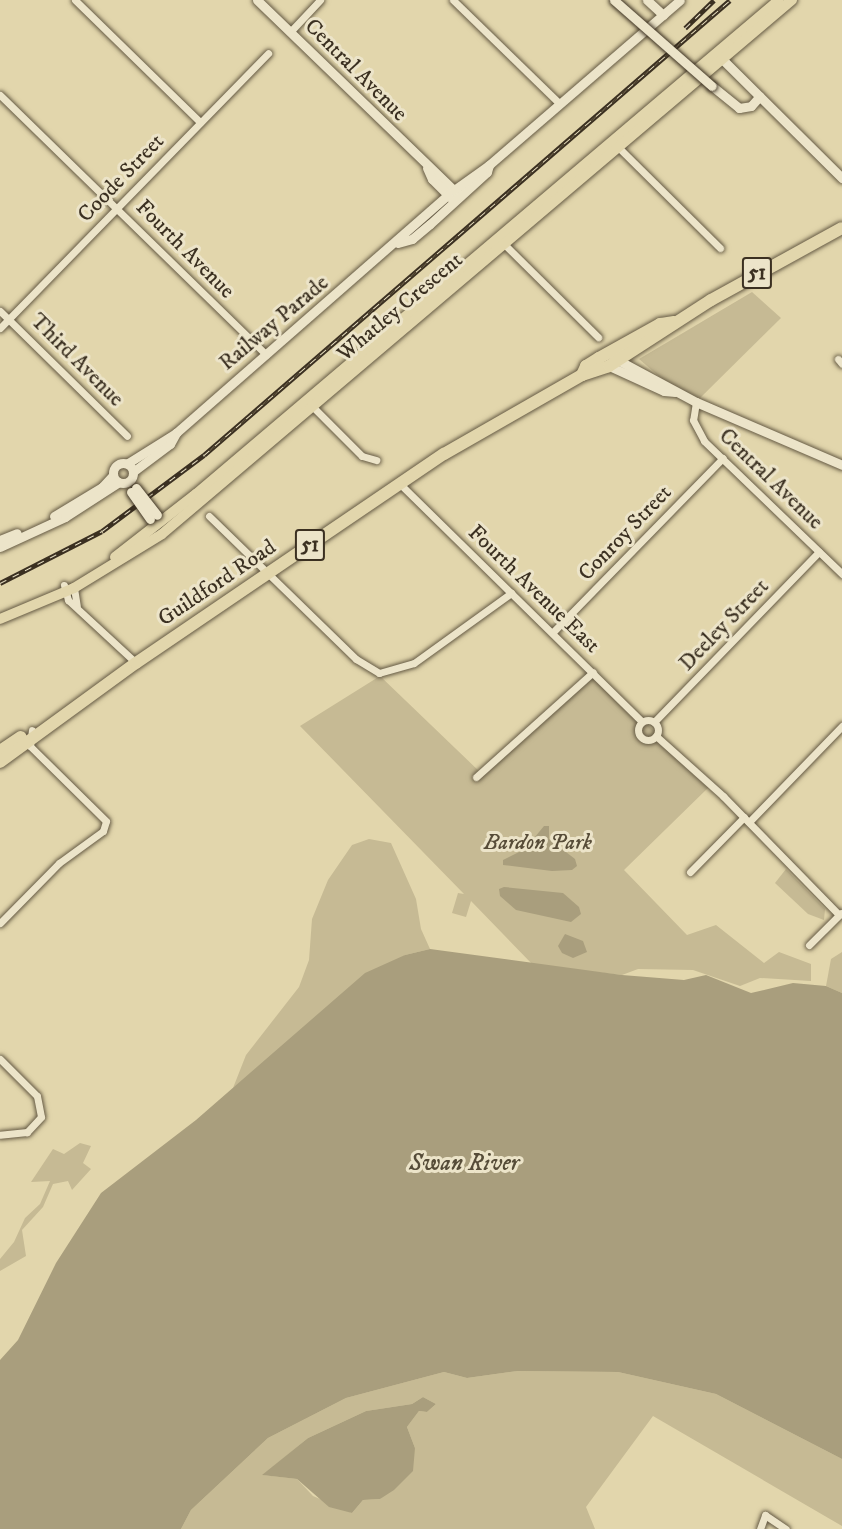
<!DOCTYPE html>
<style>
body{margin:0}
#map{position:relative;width:842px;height:1529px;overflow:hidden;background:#e2d6ac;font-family:"IM FELL DW Pica",serif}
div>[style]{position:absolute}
.green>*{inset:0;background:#c6ba94}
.water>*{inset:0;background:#a99e7d}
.roads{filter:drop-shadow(0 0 2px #655a44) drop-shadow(0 0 2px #655a44)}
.street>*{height:7px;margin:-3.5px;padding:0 3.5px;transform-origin:3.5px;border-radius:3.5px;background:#ece4c9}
.street>.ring{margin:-3.5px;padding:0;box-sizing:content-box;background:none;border:7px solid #ece4c9;border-radius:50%}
.secondary>*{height:9px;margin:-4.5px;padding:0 4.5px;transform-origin:4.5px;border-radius:4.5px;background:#ece4c9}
.secondary>.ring{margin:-4.5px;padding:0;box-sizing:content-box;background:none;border:9px solid #ece4c9;border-radius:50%}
.primary>*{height:10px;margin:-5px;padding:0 5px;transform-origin:5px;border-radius:5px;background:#e2d6ac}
.highway>*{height:12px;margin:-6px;padding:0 6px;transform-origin:6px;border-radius:6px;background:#e2d6ac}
.rail>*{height:4.5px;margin-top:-2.25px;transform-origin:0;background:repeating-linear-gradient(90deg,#ece4c9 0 7px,#3b3021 0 14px);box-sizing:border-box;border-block:2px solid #3b3021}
.bridges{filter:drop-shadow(0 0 2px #3b3021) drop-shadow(0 0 2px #3b3021)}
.secondary-bridge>*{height:9px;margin:-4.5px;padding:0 4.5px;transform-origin:4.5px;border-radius:4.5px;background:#ece4c9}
span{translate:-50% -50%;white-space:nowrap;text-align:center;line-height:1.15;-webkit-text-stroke:6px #ece4c9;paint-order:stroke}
.shield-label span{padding:2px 4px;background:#ece4c9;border:2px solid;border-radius:4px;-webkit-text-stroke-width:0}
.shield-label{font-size:21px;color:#3b3021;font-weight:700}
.street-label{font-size:22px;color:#3b3021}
.park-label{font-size:22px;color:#574c38;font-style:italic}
.water-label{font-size:24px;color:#564c38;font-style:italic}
</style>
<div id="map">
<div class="green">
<div style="clip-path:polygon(752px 292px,781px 318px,696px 402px,668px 384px,639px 359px)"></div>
<div style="clip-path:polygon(595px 673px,710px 786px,624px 870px,687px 935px,716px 925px,764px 963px,779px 952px,811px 964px,811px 981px,760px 978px,740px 986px,693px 970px,638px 969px,622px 975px,533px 965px,471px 901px,466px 917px,452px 913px,458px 893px,464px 894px,300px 726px,380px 676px,481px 773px)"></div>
<div style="clip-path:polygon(369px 839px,391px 843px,416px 899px,421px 929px,430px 949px,405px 955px,233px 1088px,246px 1055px,299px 987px,309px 960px,312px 919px,328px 880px,352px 845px)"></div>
<div style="clip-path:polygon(786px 869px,825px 909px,824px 920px,808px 914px,775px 883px)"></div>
<div style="clip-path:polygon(842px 952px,842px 993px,826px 986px,831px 959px)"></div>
<div style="clip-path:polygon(80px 1143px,91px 1146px,83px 1163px,91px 1169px,72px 1190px,68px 1181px,53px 1184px,43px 1207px,22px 1230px,26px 1256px,0 1271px,0 1259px,14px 1242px,25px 1218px,40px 1204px,50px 1181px,31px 1182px,53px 1149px,64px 1154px)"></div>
<div style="clip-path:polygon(evenodd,518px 1371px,618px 1372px,716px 1394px,842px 1459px,842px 1526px,653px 1416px,586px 1507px,595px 1529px,181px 1529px,191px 1510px,268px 1438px,346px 1398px,444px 1372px,467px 1378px,518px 1371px,423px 1397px,436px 1404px,427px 1412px,419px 1411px,407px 1427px,415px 1448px,380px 1499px,363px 1500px,352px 1513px,313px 1496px,297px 1479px,263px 1475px,308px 1438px,366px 1411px,412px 1404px,423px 1397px)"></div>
</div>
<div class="water">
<div style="clip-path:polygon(544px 826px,549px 826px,549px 839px,575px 859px,577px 866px,572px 870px,552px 871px,503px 865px,503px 860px,525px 849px)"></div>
<div style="clip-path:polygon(504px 887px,563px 893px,579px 907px,581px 914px,571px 922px,516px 910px,500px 896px,499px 889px)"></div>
<div style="clip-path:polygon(565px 934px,583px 941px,587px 952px,573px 958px,562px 953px,558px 946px)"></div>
<div style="clip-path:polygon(430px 949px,622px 975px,684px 980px,706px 975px,751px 993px,793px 983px,826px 986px,842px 993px,842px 1459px,716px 1394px,618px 1372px,518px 1371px,467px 1378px,444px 1372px,346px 1398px,268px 1438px,191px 1510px,181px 1529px,0 1529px,0 1360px,18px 1340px,56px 1263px,101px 1193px,196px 1120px,365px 973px,405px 955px)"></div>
<div style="clip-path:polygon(423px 1397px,436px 1404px,427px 1412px,419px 1411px,407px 1427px,415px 1448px,413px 1471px,394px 1490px,380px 1499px,363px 1500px,352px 1513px,329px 1507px,297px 1479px,262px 1475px,308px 1438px,366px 1411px,412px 1404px)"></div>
</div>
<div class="roads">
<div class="street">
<div style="left:75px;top:0;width:175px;rotate:44.3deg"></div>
<div style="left:453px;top:0;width:148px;rotate:44.2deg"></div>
<div style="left:290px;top:32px;width:44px;rotate:-46.8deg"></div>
<div style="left:0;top:95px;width:372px;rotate:44.3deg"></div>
<div style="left:617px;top:146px;width:145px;rotate:44.7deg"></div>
<div style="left:503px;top:243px;width:134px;rotate:44.7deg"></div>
<div style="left:0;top:311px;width:178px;rotate:44.5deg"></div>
<div style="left:0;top:328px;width:384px;rotate:-45.7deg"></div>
<div style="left:838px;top:359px;width:6px;rotate:51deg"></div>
<div style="left:696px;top:402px;width:18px;rotate:99deg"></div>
<div style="left:693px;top:420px;width:24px;rotate:62deg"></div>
<div style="left:704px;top:441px;width:192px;rotate:43.9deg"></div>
<div style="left:311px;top:405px;width:72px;rotate:45deg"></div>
<div style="left:362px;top:456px;width:15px;rotate:16deg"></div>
<div style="left:400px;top:484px;width:339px;rotate:44.5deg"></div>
<div style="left:209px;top:516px;width:205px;rotate:44.2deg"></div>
<div style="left:356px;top:659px;width:27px;rotate:31deg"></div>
<div style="left:379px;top:673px;width:36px;rotate:-16deg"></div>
<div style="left:414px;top:663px;width:120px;rotate:-35.8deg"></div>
<div style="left:64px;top:585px;width:16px;rotate:75deg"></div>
<div style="left:68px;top:600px;width:93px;rotate:42.8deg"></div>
<div style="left:74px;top:588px;width:18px;rotate:81deg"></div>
<div style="left:553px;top:632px;width:243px;rotate:-45.7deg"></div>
<div class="ring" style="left:638px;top:720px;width:13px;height:13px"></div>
<div style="left:654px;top:722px;width:237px;rotate:-45.9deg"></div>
<div style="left:656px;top:736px;width:90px;rotate:41.8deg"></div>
<div style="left:723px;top:796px;width:166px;rotate:45.7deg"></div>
<div style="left:476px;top:777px;width:157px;rotate:-41.9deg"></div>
<div style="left:749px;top:822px;width:134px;rotate:-45.9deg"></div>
<div style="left:690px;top:872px;width:77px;rotate:-45.5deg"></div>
<div style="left:0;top:923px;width:84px;rotate:-45.5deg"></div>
<div style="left:59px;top:863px;width:54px;rotate:-36deg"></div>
<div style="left:103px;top:831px;width:10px;rotate:-73deg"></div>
<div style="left:106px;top:821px;width:107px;rotate:-135.4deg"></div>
<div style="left:30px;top:746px;width:16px;rotate:-83deg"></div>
<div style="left:809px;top:945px;width:45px;rotate:-45deg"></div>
<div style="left:0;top:1059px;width:52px;rotate:45deg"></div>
<div style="left:37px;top:1096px;width:21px;rotate:79deg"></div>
<div style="left:41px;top:1117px;width:21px;rotate:133deg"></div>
<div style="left:27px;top:1132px;width:27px;rotate:174deg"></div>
<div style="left:760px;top:1529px;width:15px;rotate:-70deg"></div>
<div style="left:765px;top:1515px;width:25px;rotate:34deg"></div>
</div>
<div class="secondary">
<div style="left:257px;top:0;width:282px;rotate:44deg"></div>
<div style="left:647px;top:0;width:22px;rotate:43deg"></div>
<div style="left:718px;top:55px;width:175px;rotate:44.8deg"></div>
<div style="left:712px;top:86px;width:35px;rotate:39deg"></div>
<div style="left:739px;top:108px;width:12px;rotate:-9deg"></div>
<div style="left:751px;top:106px;width:13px;rotate:-48deg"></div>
<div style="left:427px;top:168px;width:12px;rotate:66deg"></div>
<div style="left:432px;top:179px;width:27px;rotate:45deg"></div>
<div style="left:398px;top:243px;width:15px;rotate:-16deg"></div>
<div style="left:412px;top:239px;width:23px;rotate:-40deg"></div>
<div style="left:430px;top:224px;width:77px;rotate:-42.4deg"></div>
<div style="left:487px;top:172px;width:7px;rotate:-74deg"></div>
<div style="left:614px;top:358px;width:93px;rotate:28.2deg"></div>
<div style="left:696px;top:402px;width:159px;rotate:23.3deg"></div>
<div style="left:609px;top:366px;width:60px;rotate:24.4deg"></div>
<div style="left:664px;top:391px;width:11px;rotate:5deg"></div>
<div class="ring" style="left:113px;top:463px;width:11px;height:11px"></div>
<div style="left:128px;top:463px;width:57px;rotate:-32deg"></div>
<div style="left:176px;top:433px;width:369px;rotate:-41.2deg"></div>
<div style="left:454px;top:190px;width:43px;rotate:-35.5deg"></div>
<div style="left:489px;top:165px;width:252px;rotate:-40.8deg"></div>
<div style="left:134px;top:471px;width:45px;rotate:-36.9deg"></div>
<div style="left:170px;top:444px;width:13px;rotate:-61deg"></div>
<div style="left:54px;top:516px;width:56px;rotate:-31.1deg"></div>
<div style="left:102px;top:487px;width:16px;rotate:-47deg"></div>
<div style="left:0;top:540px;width:18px;rotate:-22deg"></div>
<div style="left:0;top:547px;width:72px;rotate:-24.8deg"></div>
<div style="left:65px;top:517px;width:64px;rotate:-32.9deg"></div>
</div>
<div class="primary">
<div style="left:115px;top:557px;width:103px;rotate:-37.9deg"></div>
<div style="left:196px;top:494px;width:764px;rotate:-40.28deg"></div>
<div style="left:0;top:619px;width:80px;rotate:-22.7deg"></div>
<div style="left:74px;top:588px;width:103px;rotate:-31.5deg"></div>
<div style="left:162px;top:534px;width:826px;rotate:-40.29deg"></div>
</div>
<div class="highway">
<div style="left:582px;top:375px;width:10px;rotate:-66deg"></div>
<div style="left:586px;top:366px;width:15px;rotate:-32deg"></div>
<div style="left:599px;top:358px;width:70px;rotate:-29.1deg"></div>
<div style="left:660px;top:324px;width:14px;rotate:-8deg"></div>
<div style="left:0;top:751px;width:25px;rotate:-34deg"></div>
<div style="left:0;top:762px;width:168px;rotate:-36.1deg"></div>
<div style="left:136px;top:663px;width:372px;rotate:-34.2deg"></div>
<div style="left:444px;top:454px;width:159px;rotate:-29.8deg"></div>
<div style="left:582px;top:375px;width:28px;rotate:-18deg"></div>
<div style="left:609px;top:366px;width:121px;rotate:-32.9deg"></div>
<div style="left:711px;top:300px;width:149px;rotate:-28.8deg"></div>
</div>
</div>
<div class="rail">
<div style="left:685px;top:28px;width:40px;rotate:-44deg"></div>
<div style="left:0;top:583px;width:114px;rotate:-27deg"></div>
<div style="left:102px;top:531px;width:127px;rotate:-36.7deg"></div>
<div style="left:204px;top:455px;width:695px;rotate:-40.86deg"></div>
</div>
<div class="bridges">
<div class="secondary-bridge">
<div style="left:614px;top:0;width:130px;rotate:41.3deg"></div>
<div style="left:136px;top:488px;width:34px;rotate:52deg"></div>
<div style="left:131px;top:492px;width:33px;rotate:55deg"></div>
</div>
</div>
<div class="shield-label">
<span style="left:757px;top:273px">51</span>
<span style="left:310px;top:545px">51</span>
</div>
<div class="street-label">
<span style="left:356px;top:70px;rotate:45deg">Central Avenue</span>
<span style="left:121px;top:178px;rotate:-46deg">Coode Street</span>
<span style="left:185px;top:249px;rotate:45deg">Fourth Avenue</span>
<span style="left:400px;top:307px;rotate:-40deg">Whatley Crescent</span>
<span style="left:274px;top:323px;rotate:-40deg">Railway Parade</span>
<span style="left:77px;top:360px;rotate:45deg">Third Avenue</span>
<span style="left:771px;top:479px;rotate:44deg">Central Avenue</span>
<span style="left:625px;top:533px;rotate:-46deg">Conroy Street</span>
<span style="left:217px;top:583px;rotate:-34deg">Guildford Road</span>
<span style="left:534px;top:589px;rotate:44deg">Fourth Avenue East</span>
<span style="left:724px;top:625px;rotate:-46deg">Deeley Street</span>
</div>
<div class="park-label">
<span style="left:538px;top:843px">Bardon Park</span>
</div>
<div class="water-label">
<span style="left:464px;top:1164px">Swan River</span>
</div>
</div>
